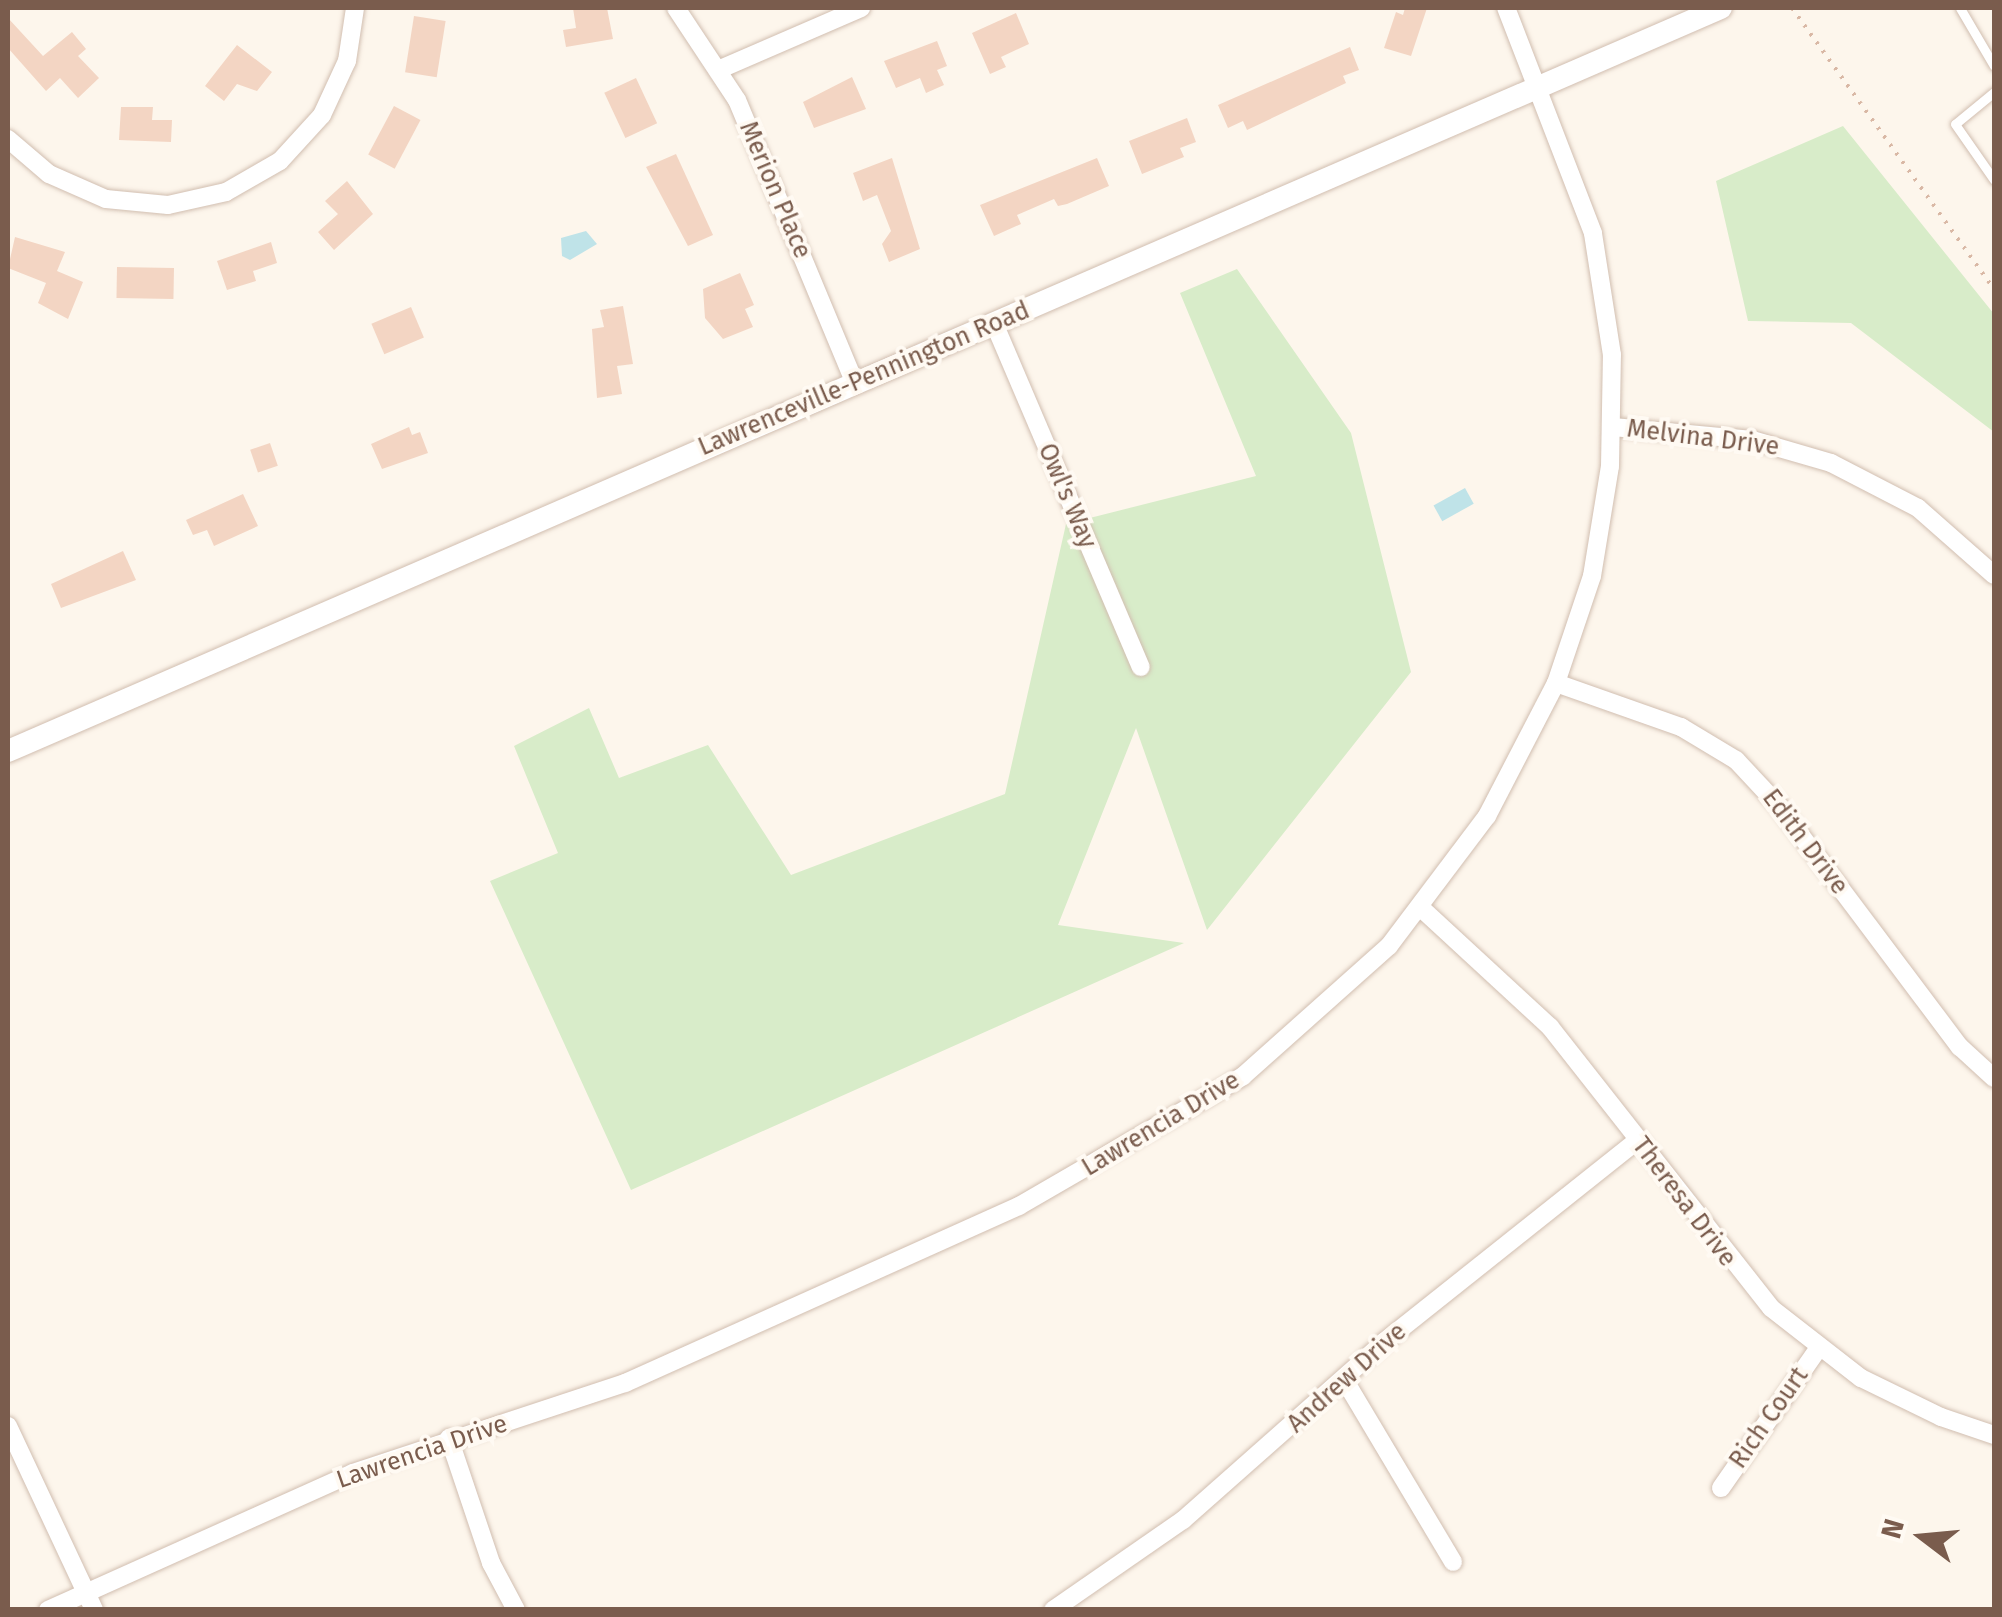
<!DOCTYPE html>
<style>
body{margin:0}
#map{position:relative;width:2002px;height:1617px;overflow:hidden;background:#fdf6ec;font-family:"Fira Sans",sans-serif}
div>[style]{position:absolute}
.green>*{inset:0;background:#d8ecc9}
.water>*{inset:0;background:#bfe3e8;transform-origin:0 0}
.building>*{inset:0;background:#f3d5c3;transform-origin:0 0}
.path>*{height:4px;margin-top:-2px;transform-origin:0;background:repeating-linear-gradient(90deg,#d9b8a5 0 2.5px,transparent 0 10.5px)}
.roads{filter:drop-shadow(0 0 2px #d1beb0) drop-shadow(0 0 2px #d1beb0)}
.lane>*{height:9px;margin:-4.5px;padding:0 4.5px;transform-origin:4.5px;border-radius:4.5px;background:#fff}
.street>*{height:18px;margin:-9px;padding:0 9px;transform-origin:9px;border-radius:9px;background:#fff}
.secondary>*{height:22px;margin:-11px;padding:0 11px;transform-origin:11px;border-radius:11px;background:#fff}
span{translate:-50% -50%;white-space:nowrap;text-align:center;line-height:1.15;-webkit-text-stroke:8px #fffaf3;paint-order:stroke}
.street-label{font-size:25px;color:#7a5c4d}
.frame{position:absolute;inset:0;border:10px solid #7a5c4d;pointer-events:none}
.north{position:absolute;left:1872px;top:1487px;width:100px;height:100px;-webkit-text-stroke:8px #fffaf3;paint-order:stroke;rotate:286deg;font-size:28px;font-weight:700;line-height:40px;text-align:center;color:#7a5c4d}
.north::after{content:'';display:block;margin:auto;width:35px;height:45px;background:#7a5c4d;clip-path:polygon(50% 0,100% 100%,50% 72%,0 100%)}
</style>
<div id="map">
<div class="green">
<div style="clip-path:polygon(1843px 126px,1994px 314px,1994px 432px,1851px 323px,1748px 321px,1716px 181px)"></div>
<div style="clip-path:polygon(1237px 269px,1351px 433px,1411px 672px,1207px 930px,1136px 728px,1058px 925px,1184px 943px,631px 1190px,490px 881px,558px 853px,514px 746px,589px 708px,619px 778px,708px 745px,791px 875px,1005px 794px,1066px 524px,1256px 476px,1180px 293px)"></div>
</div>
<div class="water">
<div style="clip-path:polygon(586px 231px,597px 244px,570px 260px,562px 256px,561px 238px)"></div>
<div style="left:1465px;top:488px;width:18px;height:36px;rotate:61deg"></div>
</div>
<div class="building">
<div style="clip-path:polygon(573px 8px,607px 8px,613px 39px,566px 47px,563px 30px,576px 28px)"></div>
<div style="clip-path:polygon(1405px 8px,1427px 8px,1411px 56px,1384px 48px,1396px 12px,1403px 15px)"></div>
<div style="clip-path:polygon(1016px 13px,1029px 44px,1001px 57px,1006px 67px,990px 74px,972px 33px)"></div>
<div style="left:414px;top:16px;width:32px;height:57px;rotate:9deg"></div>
<div style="clip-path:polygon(8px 18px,43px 56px,72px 32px,86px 49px,78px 56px,99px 78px,78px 98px,60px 78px,46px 91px,8px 48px)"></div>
<div style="clip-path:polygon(937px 41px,947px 66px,937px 70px,944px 85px,926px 93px,920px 78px,896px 88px,884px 61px)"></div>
<div style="clip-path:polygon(237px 45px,272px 72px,257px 91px,237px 84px,224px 101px,205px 86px)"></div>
<div style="clip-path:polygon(1350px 47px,1359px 70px,1343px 76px,1346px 83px,1247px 130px,1243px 121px,1228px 128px,1218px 105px)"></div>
<div style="clip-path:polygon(852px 77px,866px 109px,814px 128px,803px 102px)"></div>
<div style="left:636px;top:78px;width:50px;height:35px;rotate:65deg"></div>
<div style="left:394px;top:106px;width:30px;height:55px;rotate:28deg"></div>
<div style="clip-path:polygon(121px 107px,153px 107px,152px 120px,172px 120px,171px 142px,119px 140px)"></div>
<div style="clip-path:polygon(1187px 118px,1196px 142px,1180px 148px,1184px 157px,1142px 174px,1129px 141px)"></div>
<div style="clip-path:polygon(676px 154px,713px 235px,688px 246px,646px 167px)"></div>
<div style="clip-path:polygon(892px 158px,920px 249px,889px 262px,882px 244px,891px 231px,877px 195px,863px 201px,853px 173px)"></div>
<div style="clip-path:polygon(1097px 158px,1109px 186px,1067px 204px,1058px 206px,1054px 199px,1017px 215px,1021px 224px,994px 236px,980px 205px)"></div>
<div style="clip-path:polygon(347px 181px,373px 214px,334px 250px,318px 232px,338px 214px,325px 201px)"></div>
<div style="clip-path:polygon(15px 237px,65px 252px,57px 271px,83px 282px,68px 319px,38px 303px,46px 283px,8px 268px)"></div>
<div style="clip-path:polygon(271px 242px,277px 263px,253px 271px,256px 281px,227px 290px,217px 261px)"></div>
<div style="left:117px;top:267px;width:57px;height:31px;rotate:1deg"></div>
<div style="clip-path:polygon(740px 273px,754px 305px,745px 309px,753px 327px,723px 339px,705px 318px,703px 289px)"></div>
<div style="clip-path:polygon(623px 306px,633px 364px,617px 366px,622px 394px,597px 398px,592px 329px,604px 327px,600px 310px)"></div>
<div style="left:411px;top:307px;width:33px;height:43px;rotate:67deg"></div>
<div style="clip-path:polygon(409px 427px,412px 435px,420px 432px,428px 453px,382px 469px,371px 444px)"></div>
<div style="left:270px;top:443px;width:24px;height:21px;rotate:71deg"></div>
<div style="clip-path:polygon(243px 494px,258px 526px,214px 546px,207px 530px,193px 535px,186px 520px)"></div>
<div style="clip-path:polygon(123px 551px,136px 580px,61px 608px,51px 584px)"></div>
</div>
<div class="path">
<div style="left:1792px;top:8px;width:346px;rotate:54.3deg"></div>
</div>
<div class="roads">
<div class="lane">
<div style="left:1960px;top:8px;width:67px;rotate:59.6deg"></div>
<div style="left:1994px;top:92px;width:50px;rotate:140.6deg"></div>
<div style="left:1955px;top:124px;width:68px;rotate:55.1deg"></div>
</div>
<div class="street">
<div style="left:676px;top:8px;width:110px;rotate:56.5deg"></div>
<div style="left:737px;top:100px;width:307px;rotate:67.4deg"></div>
<div style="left:718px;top:70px;width:156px;rotate:-23.4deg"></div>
<div style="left:8px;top:139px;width:54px;rotate:40.5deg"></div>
<div style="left:49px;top:174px;width:62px;rotate:23.7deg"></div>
<div style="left:106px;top:199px;width:62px;rotate:5.5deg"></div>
<div style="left:168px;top:205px;width:59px;rotate:-12.6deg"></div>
<div style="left:226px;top:192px;width:62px;rotate:-29.9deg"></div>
<div style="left:280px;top:161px;width:62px;rotate:-47.6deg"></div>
<div style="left:322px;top:115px;width:60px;rotate:-65.2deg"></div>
<div style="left:347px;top:61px;width:54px;rotate:-81.4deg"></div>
<div style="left:994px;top:323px;width:374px;rotate:66.9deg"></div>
<div style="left:1613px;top:427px;width:140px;rotate:5.3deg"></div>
<div style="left:1752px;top:440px;width:82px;rotate:16.2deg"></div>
<div style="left:1831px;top:463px;width:98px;rotate:27.3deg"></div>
<div style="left:1918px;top:508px;width:101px;rotate:41.4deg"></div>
<div style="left:1556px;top:683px;width:133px;rotate:19.4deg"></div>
<div style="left:1681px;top:727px;width:64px;rotate:31deg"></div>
<div style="left:1736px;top:760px;width:62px;rotate:47deg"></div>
<div style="left:1778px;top:805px;width:303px;rotate:53.1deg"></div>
<div style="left:1960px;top:1047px;width:46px;rotate:42.4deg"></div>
<div style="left:1421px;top:908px;width:176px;rotate:42.7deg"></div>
<div style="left:1550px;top:1027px;width:357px;rotate:51.8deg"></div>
<div style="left:1771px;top:1308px;width:114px;rotate:37.9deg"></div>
<div style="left:1861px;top:1378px;width:89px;rotate:26deg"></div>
<div style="left:1941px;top:1417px;width:56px;rotate:18.8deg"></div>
<div style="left:1344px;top:1379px;width:213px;rotate:59.2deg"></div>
<div style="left:8px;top:1426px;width:203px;rotate:64.9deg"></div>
<div style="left:449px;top:1438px;width:132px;rotate:71.4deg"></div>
<div style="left:491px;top:1563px;width:53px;rotate:62deg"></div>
<div style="left:1721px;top:1488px;width:169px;rotate:-55.1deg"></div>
<div style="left:48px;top:1610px;width:334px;rotate:-24.2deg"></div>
<div style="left:353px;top:1473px;width:287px;rotate:-18.3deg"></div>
<div style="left:625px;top:1383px;width:432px;rotate:-24.2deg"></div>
<div style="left:1019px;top:1206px;width:259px;rotate:-30.1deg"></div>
<div style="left:1243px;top:1076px;width:195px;rotate:-41.7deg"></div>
<div style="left:1389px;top:946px;width:163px;rotate:-53deg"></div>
<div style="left:1487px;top:816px;width:150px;rotate:-62.6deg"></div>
<div style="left:1556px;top:683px;width:113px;rotate:-71.4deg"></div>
<div style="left:1592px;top:576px;width:111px;rotate:-80.7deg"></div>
<div style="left:1610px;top:466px;width:111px;rotate:-89deg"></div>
<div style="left:1612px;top:355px;width:123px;rotate:-98.9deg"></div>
<div style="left:1593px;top:233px;width:241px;rotate:-111.1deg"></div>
<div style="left:1053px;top:1610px;width:158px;rotate:-34.7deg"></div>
<div style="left:1183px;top:1520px;width:268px;rotate:-41.5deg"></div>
<div style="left:1384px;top:1342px;width:323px;rotate:-38.5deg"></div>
</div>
<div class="secondary">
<div style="left:8px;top:751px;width:1867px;rotate:-23.45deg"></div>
</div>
</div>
<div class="street-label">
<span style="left:775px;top:190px;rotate:67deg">Merion Place</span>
<span style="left:864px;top:379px;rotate:-23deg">Lawrenceville-Pennington Road</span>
<span style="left:1703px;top:438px;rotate:7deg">Melvina Drive</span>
<span style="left:1067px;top:496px;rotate:67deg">Owl's Way</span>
<span style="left:1805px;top:842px;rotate:53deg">Edith Drive</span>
<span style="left:1161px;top:1124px;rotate:-31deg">Lawrencia Drive</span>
<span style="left:1684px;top:1202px;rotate:53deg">Theresa Drive</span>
<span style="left:1347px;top:1378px;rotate:-42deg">Andrew Drive</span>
<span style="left:1769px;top:1418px;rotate:-55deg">Rich Court</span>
<span style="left:422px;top:1452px;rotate:-19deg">Lawrencia Drive</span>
</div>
<div class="frame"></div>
<div class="north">N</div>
</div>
